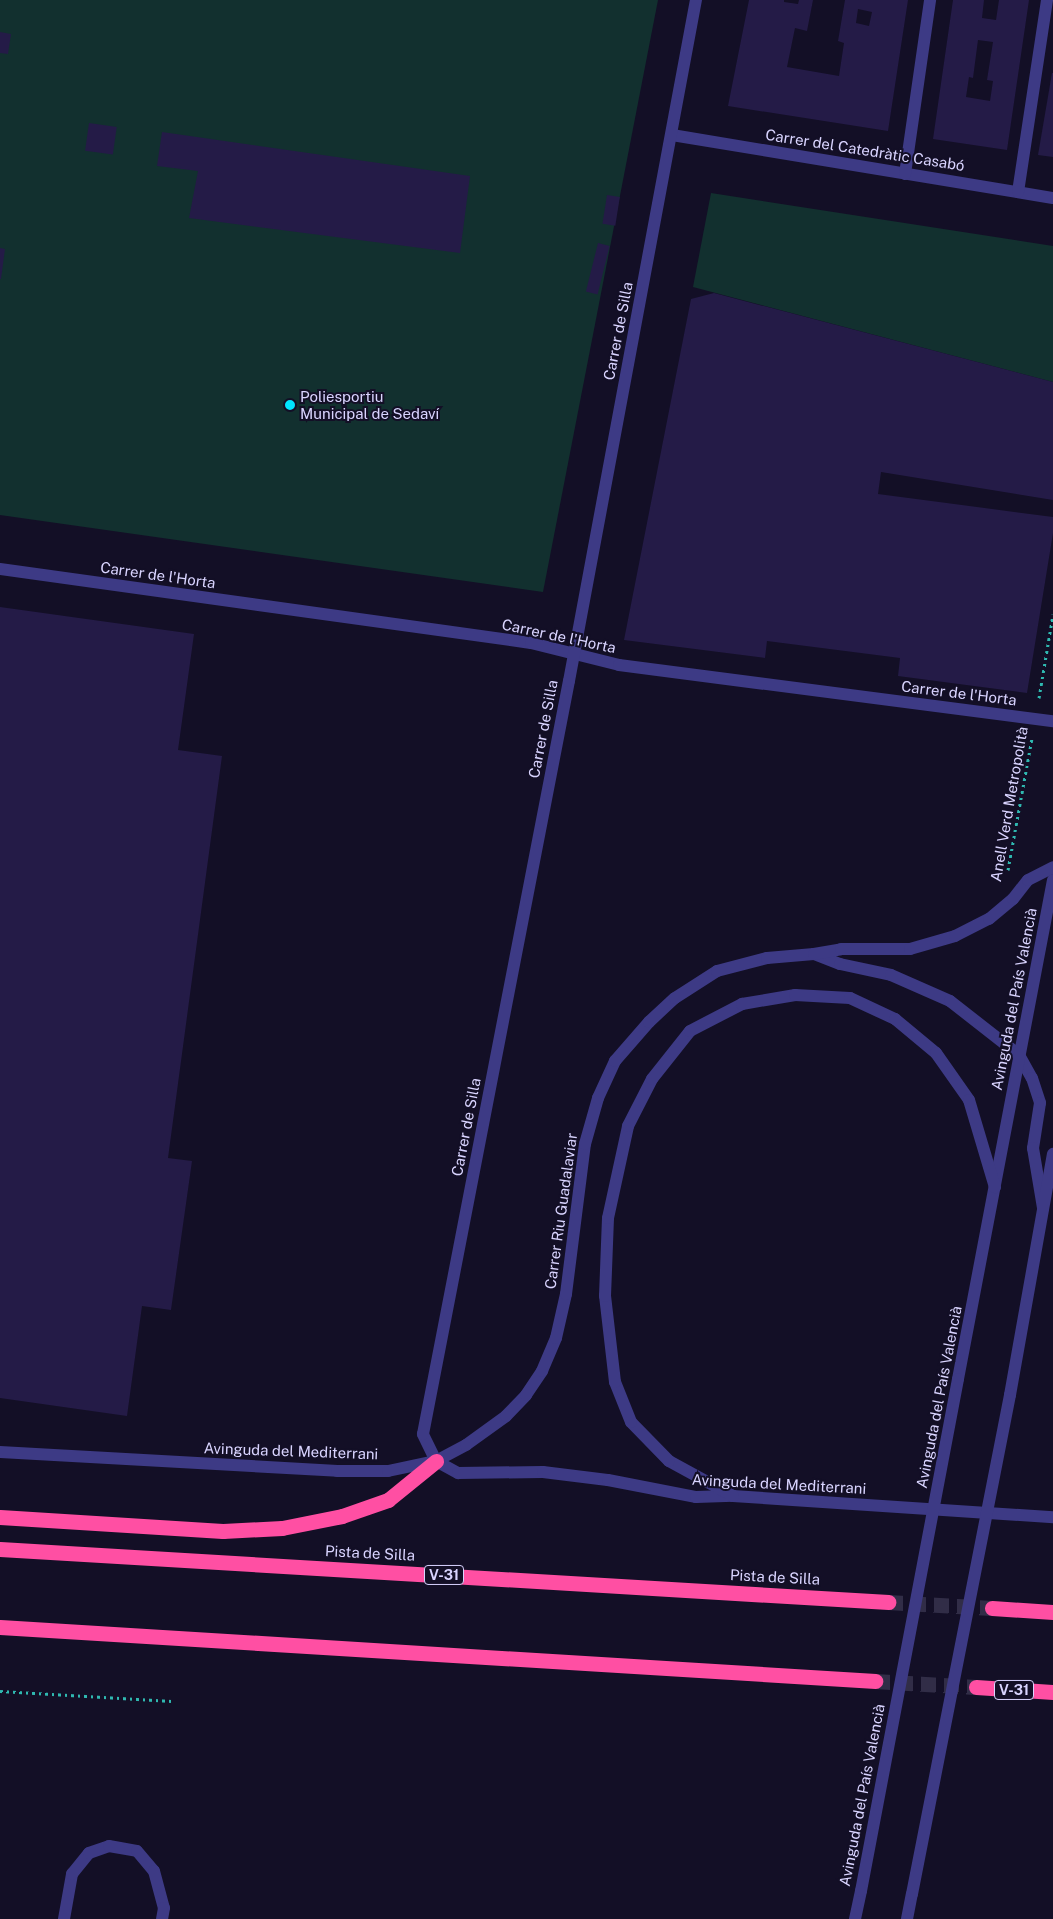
<!DOCTYPE html>
<meta charset="utf-8">
<style>
body{margin:0}
#map{position:relative;width:1053px;height:1919px;overflow:hidden;background:#130f26;font-family:"Public Sans",sans-serif}
div>[style]{position:absolute}
.green>*{inset:0;background:#12302f}
.building>*{inset:0;background:#241b47;transform-origin:0 0}
.motorway-tunnel>*{height:15px;margin-top:-7.5px;transform-origin:0;background:repeating-linear-gradient(90deg,#312d47 0 15px,transparent 0 23px)}
.path>*{height:3px;margin-top:-1.5px;transform-origin:0;background:repeating-linear-gradient(90deg,#2fb8b0 0 2.5px,transparent 0 6.5px)}
.service>*{height:12px;margin:-6px;padding:0 6px;transform-origin:6px;border-radius:6px;background:#3d3a85}
.minor>*{height:12px;margin:-6px;padding:0 6px;transform-origin:6px;border-radius:6px;background:#3d3a85}
.tertiary>*{height:12px;margin:-6px;padding:0 6px;transform-origin:6px;border-radius:6px;background:#3d3a85}
.motorway>*{height:15px;margin:-7.5px;padding:0 7.5px;transform-origin:7.5px;border-radius:7.5px;background:#ff4fa3}
.tertiary-bridge>*{height:12px;margin:-6px;padding:0 6px;transform-origin:6px;border-radius:6px;background:#3d3a85}
.dots>*{width:14px;height:14px;translate:-50% -50%;box-sizing:border-box;border:2px solid #130f26;border-radius:50%}
span{translate:-50% -50%;white-space:nowrap;text-align:center;line-height:1.15;-webkit-text-stroke:4px #130f26;paint-order:stroke}
.shield-label span{padding:1px 4px;background:#130f26;border:1px solid;border-radius:4px;-webkit-text-stroke-width:0}
.shield-label{font-size:14px;color:#d9d4ff;font-weight:700}
.street-label{font-size:15px;color:#d9d4ff}
.poi-label{font-size:15px;color:#d9d4ff}
.left{translate:0 -50%;text-align:left}
</style>
<div id="map">
<div class="green">
<div style="clip-path:polygon(0 0,658px 0,543px 592px,0 515px)"></div>
<div style="clip-path:polygon(711px 193px,1053px 246px,1053px 382px,693px 287px)"></div>
</div>
<div class="building">
<div style="clip-path:polygon(evenodd,749px 0,784px 0,784px 2px,798px 4px,799px 0,813px 0,807px 31px,795px 28px,787px 67px,839px 76px,844px 43px,838px 41px,845px 0,908px 0,888px 131px,728px 106px,749px 0,858px 9px,872px 12px,869px 26px,856px 23px,858px 9px)"></div>
<div style="clip-path:polygon(evenodd,953px 0,984px 0,982px 18px,996px 20px,999px 0,1029px 0,1007px 150px,933px 139px,953px 0,978px 40px,993px 42px,987px 80px,993px 81px,990px 101px,966px 97px,969px 77px,973px 78px,978px 40px)"></div>
<div style="clip-path:polygon(0 32px,11px 34px,8px 54px,0 53px)"></div>
<div style="clip-path:polygon(1052px 73px,1053px 73px,1053px 157px,1038px 155px)"></div>
<div style="left:89px;top:123px;width:28px;height:28px;rotate:8deg"></div>
<div style="clip-path:polygon(162px 132px,470px 176px,460px 253px,189px 218px,198px 171px,157px 166px)"></div>
<div style="left:607px;top:195px;width:13px;height:29px;rotate:9deg"></div>
<div style="left:598px;top:243px;width:12px;height:50px;rotate:14deg"></div>
<div style="clip-path:polygon(0 248px,5px 249px,1px 279px,0 279px)"></div>
<div style="clip-path:polygon(714px 293px,1053px 382px,1053px 500px,881px 472px,878px 494px,1053px 517px,1053px 533px,1027px 693px,898px 676px,900px 658px,767px 641px,765px 658px,624px 640px,691px 299px)"></div>
<div style="clip-path:polygon(0 607px,194px 634px,178px 750px,222px 756px,168px 1158px,192px 1161px,171px 1310px,142px 1306px,127px 1416px,0 1398px)"></div>
</div>
<div class="motorway-tunnel">
<div style="left:888px;top:1602px;width:104px;rotate:3.3deg"></div>
<div style="left:875px;top:1681px;width:101px;rotate:3.4deg"></div>
</div>
<div class="path">
<div style="left:1039px;top:698px;width:85px;rotate:-80.5deg"></div>
<div style="left:1008px;top:870px;width:134px;rotate:-79.7deg"></div>
<div style="left:0;top:1691px;width:172px;rotate:3.3deg"></div>
</div>
<div class="service">
<div style="left:64px;top:1919px;width:46px;rotate:-79.9deg"></div>
<div style="left:72px;top:1874px;width:27px;rotate:-51deg"></div>
<div style="left:89px;top:1853px;width:21px;rotate:-19deg"></div>
<div style="left:109px;top:1846px;width:28px;rotate:10deg"></div>
<div style="left:137px;top:1851px;width:26px;rotate:50deg"></div>
<div style="left:154px;top:1871px;width:38px;rotate:75deg"></div>
<div style="left:164px;top:1908px;width:11px;rotate:100deg"></div>
</div>
<div class="minor">
<div style="left:672px;top:135px;width:386px;rotate:9.4deg"></div>
<div style="left:905px;top:174px;width:176px;rotate:-81.8deg"></div>
<div style="left:1018px;top:192px;width:194px;rotate:-81.4deg"></div>
<div style="left:0;top:569px;width:536px;rotate:7.93deg"></div>
<div style="left:531px;top:643px;width:91px;rotate:14deg"></div>
<div style="left:619px;top:665px;width:438px;rotate:7.4deg"></div>
<div style="left:436px;top:1461px;width:30px;rotate:-116deg"></div>
<div style="left:423px;top:1434px;width:767px;rotate:-79.03deg"></div>
<div style="left:569px;top:681px;width:693px;rotate:-79.44deg"></div>
</div>
<div class="tertiary">
<div style="left:814px;top:954px;width:28px;rotate:21deg"></div>
<div style="left:840px;top:964px;width:52px;rotate:12.2deg"></div>
<div style="left:891px;top:975px;width:64px;rotate:23.8deg"></div>
<div style="left:950px;top:1001px;width:88px;rotate:38deg"></div>
<div style="left:1019px;top:1055px;width:26px;rotate:61deg"></div>
<div style="left:1032px;top:1078px;width:26px;rotate:72deg"></div>
<div style="left:1040px;top:1103px;width:46px;rotate:98.8deg"></div>
<div style="left:1033px;top:1148px;width:61px;rotate:80.5deg"></div>
<div style="left:958px;top:1379px;width:508px;rotate:-79.22deg"></div>
<div style="left:1010px;top:1395px;width:245px;rotate:-79.9deg"></div>
<div style="left:0;top:1452px;width:338px;rotate:3.2deg"></div>
<div style="left:337px;top:1471px;width:51px"></div>
<div style="left:388px;top:1471px;width:49px;rotate:-11.8deg"></div>
<div style="left:436px;top:1461px;width:34px;rotate:-28deg"></div>
<div style="left:466px;top:1445px;width:49px;rotate:-35.9deg"></div>
<div style="left:506px;top:1416px;width:29px;rotate:-46deg"></div>
<div style="left:526px;top:1395px;width:29px;rotate:-56deg"></div>
<div style="left:542px;top:1371px;width:36px;rotate:-67deg"></div>
<div style="left:556px;top:1338px;width:45px;rotate:-77.2deg"></div>
<div style="left:566px;top:1294px;width:151px;rotate:-82.8deg"></div>
<div style="left:585px;top:1144px;width:48px;rotate:-74.2deg"></div>
<div style="left:598px;top:1098px;width:41px;rotate:-65.3deg"></div>
<div style="left:615px;top:1061px;width:52px;rotate:-48.9deg"></div>
<div style="left:649px;top:1022px;width:35px;rotate:-43deg"></div>
<div style="left:675px;top:998px;width:50px;rotate:-32.7deg"></div>
<div style="left:717px;top:971px;width:52px;rotate:-14.6deg"></div>
<div style="left:767px;top:958px;width:47px;rotate:-4.9deg"></div>
<div style="left:814px;top:954px;width:27px;rotate:-10deg"></div>
<div style="left:841px;top:949px;width:69px"></div>
<div style="left:910px;top:949px;width:47px;rotate:-16.1deg"></div>
<div style="left:955px;top:936px;width:38px;rotate:-27deg"></div>
<div style="left:989px;top:919px;width:31px;rotate:-40deg"></div>
<div style="left:1013px;top:899px;width:24px;rotate:-52deg"></div>
<div style="left:1028px;top:880px;width:28px;rotate:-27deg"></div>
<div style="left:436px;top:1461px;width:25px;rotate:29deg"></div>
<div style="left:458px;top:1473px;width:85px;rotate:-0.7deg"></div>
<div style="left:543px;top:1472px;width:65px;rotate:7deg"></div>
<div style="left:608px;top:1480px;width:90px;rotate:10.9deg"></div>
<div style="left:696px;top:1497px;width:37px;rotate:-2deg"></div>
<div style="left:733px;top:1496px;width:321px;rotate:3.8deg"></div>
<div style="left:733px;top:1496px;width:73px;rotate:-151.3deg"></div>
<div style="left:669px;top:1461px;width:54px;rotate:-134.3deg"></div>
<div style="left:631px;top:1422px;width:43px;rotate:-111.8deg"></div>
<div style="left:615px;top:1382px;width:87px;rotate:-96.6deg"></div>
<div style="left:605px;top:1296px;width:78px;rotate:-87.8deg"></div>
<div style="left:608px;top:1218px;width:94px;rotate:-77.7deg"></div>
<div style="left:628px;top:1126px;width:53px;rotate:-62.9deg"></div>
<div style="left:652px;top:1079px;width:61px;rotate:-51.6deg"></div>
<div style="left:690px;top:1031px;width:59px;rotate:-27.4deg"></div>
<div style="left:742px;top:1004px;width:54px;rotate:-9.6deg"></div>
<div style="left:795px;top:995px;width:55px;rotate:3.1deg"></div>
<div style="left:850px;top:998px;width:50px;rotate:25deg"></div>
<div style="left:895px;top:1019px;width:53px;rotate:39.7deg"></div>
<div style="left:936px;top:1053px;width:57px;rotate:54.9deg"></div>
<div style="left:969px;top:1100px;width:91px;rotate:73.4deg"></div>
<div style="left:855px;top:1919px;width:29px;rotate:-78deg"></div>
<div style="left:907px;top:1919px;width:25px;rotate:-79deg"></div>
</div>
<div class="motorway">
<div style="left:0;top:1517px;width:223px;rotate:3.6deg"></div>
<div style="left:223px;top:1531px;width:59px;rotate:-2.9deg"></div>
<div style="left:282px;top:1528px;width:61px;rotate:-11.3deg"></div>
<div style="left:342px;top:1516px;width:49px;rotate:-19.2deg"></div>
<div style="left:388px;top:1500px;width:62px;rotate:-39.1deg"></div>
<div style="left:0;top:1549px;width:890px;rotate:3.42deg"></div>
<div style="left:992px;top:1608px;width:61px;rotate:3.8deg"></div>
<div style="left:0;top:1627px;width:877px;rotate:3.53deg"></div>
<div style="left:976px;top:1687px;width:77px;rotate:3.7deg"></div>
</div>
<div class="tertiary-bridge">
<div style="left:861px;top:1891px;width:521px;rotate:-79.27deg"></div>
<div style="left:912px;top:1894px;width:509px;rotate:-78.89deg"></div>
</div>
<div class="dots">
<div style="left:290px;top:405px;background:#00e5ff"></div>
</div>
<div class="shield-label">
<span style="left:444px;top:1575px">V-31</span>
<span style="left:1014px;top:1690px">V-31</span>
</div>
<div class="street-label">
<span style="left:865px;top:150px;rotate:9deg">Carrer del Catedràtic Casabó</span>
<span style="left:618px;top:331px;rotate:-79deg">Carrer de Silla</span>
<span style="left:158px;top:575px;rotate:8deg">Carrer de l'Horta</span>
<span style="left:559px;top:636px;rotate:12deg">Carrer de l'Horta</span>
<span style="left:959px;top:693px;rotate:7deg">Carrer de l'Horta</span>
<span style="left:543px;top:729px;rotate:-79deg">Carrer de Silla</span>
<span style="left:1009px;top:804px;rotate:-80deg">Anell Verd Metropolità</span>
<span style="left:1014px;top:999px;rotate:-79deg">Avinguda del País Valencià</span>
<span style="left:466px;top:1127px;rotate:-79deg">Carrer de Silla</span>
<span style="left:561px;top:1211px;rotate:-82deg">Carrer Riu Guadalaviar</span>
<span style="left:939px;top:1397px;rotate:-79deg">Avinguda del País Valencià</span>
<span style="left:291px;top:1451px;rotate:2deg">Avinguda del Mediterrani</span>
<span style="left:779px;top:1484px;rotate:3deg">Avinguda del Mediterrani</span>
<span style="left:370px;top:1553px;rotate:3deg">Pista de Silla</span>
<span style="left:775px;top:1577px;rotate:3deg">Pista de Silla</span>
<span style="left:862px;top:1795px;rotate:-79deg">Avinguda del País Valencià</span>
</div>
<div class="poi-label">
<span class="left" style="left:300px;top:405px">Poliesportiu<br>Municipal de Sedaví</span>
</div>
</div>
